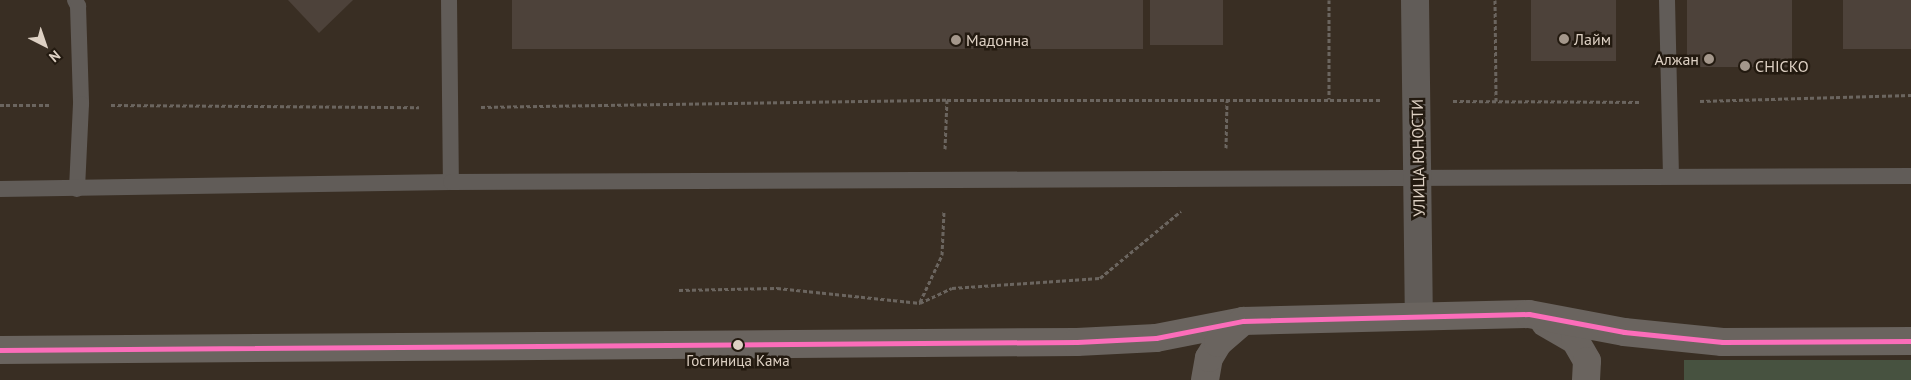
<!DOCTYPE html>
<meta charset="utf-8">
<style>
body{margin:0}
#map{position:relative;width:1911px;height:380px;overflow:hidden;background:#392e23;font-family:"PT Sans",sans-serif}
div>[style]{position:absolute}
.green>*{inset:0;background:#475240;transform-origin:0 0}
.building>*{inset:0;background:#4d423a;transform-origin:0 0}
.path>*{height:3px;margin-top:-1.5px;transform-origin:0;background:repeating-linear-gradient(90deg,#6b655f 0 4px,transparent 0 6.5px)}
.service>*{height:16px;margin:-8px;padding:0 8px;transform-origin:8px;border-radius:8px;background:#615c58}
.tertiary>*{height:28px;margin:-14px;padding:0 14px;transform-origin:14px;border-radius:14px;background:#615c58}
.secondary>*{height:28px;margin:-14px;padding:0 14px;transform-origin:14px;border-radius:14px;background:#6a645f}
.bus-1>*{height:5px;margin:-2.5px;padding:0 2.5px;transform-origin:2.5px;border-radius:2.5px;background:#fb6dba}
.dots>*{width:14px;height:14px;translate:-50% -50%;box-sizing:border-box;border:2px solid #231a10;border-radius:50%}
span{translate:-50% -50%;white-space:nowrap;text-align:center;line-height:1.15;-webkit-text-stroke:5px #231a10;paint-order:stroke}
.bus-label{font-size:15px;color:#ddd0c3}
.poi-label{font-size:16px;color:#ddd0c3}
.left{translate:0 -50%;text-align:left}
.right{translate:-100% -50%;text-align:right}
.street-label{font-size:16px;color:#ddd0c3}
.north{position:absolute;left:20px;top:20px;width:50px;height:50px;-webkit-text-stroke:4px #231a10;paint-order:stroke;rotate:139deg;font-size:14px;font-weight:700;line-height:20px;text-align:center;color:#ddd0c3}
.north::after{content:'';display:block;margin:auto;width:18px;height:22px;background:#ddd0c3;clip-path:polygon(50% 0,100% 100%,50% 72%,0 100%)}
</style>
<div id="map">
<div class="green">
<div style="left:1911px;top:360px;width:20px;height:227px;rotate:90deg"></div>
</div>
<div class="building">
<div style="clip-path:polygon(288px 0,353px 0,319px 33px)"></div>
<div style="left:512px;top:0;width:631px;height:49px"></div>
<div style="left:1150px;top:0;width:73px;height:45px"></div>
<div style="left:1531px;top:0;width:85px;height:61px"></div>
<div style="left:1687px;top:0;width:105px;height:67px"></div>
<div style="left:1843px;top:0;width:68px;height:49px"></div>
</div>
<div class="path">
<div style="left:1329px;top:0;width:99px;rotate:90deg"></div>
<div style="left:1495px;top:0;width:101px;rotate:89.4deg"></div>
<div style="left:1453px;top:101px;width:186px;rotate:0.3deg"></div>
<div style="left:1700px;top:101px;width:211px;rotate:-1.6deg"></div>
<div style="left:0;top:105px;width:52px"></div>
<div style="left:111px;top:105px;width:308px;rotate:0.4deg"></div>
<div style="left:481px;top:107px;width:466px;rotate:-0.9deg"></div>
<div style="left:947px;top:100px;width:435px"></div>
<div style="left:1226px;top:148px;width:47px;rotate:-88.8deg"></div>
<div style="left:945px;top:149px;width:49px;rotate:-87.7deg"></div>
<div style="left:679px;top:290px;width:98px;rotate:-1.2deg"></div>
<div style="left:777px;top:288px;width:144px;rotate:6deg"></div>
<div style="left:920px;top:303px;width:35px;rotate:-25deg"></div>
<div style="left:952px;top:288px;width:148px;rotate:-3.9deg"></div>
<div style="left:1100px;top:278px;width:105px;rotate:-39.6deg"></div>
<div style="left:920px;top:302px;width:52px;rotate:-64.9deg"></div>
<div style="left:942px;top:255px;width:44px;rotate:-87.4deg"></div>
</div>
<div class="service">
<div style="left:75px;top:0;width:7px;rotate:63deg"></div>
<div style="left:78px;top:6px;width:98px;rotate:88.2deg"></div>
<div style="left:81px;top:104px;width:85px;rotate:92.7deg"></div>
<div style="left:449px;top:0;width:182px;rotate:89.4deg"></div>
<div style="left:1667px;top:0;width:175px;rotate:88.7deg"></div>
<div style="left:0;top:189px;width:451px;rotate:-0.9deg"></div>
<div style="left:451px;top:182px;width:1460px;rotate:-0.24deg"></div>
</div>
<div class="tertiary">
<div style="left:1415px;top:0;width:316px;rotate:89.3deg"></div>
</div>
<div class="secondary">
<div style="left:1545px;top:323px;width:34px;rotate:30deg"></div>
<div style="left:1575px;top:340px;width:24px;rotate:60deg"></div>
<div style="left:1587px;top:361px;width:19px;rotate:93deg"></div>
<div style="left:0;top:350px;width:1077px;rotate:-0.43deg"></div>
<div style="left:1077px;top:342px;width:79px;rotate:-2.9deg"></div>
<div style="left:1156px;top:338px;width:89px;rotate:-11.1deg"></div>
<div style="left:1243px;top:321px;width:286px;rotate:-1.4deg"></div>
<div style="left:1529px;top:314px;width:97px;rotate:10.7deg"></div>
<div style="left:1624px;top:332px;width:99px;rotate:5.8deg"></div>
<div style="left:1722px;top:342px;width:189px;rotate:-0.3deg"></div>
<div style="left:1205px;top:380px;width:22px;rotate:-80deg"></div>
<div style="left:1209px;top:358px;width:17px;rotate:-59deg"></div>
<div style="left:1218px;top:343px;width:33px;rotate:-41deg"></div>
</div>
<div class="bus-1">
<div style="left:0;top:350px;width:1077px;rotate:-0.43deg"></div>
<div style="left:1077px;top:342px;width:79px;rotate:-2.9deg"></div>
<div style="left:1156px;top:338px;width:89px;rotate:-11.1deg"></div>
<div style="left:1243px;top:321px;width:286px;rotate:-1.4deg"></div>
<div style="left:1529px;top:314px;width:97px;rotate:10.7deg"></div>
<div style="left:1624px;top:332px;width:99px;rotate:5.8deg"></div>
<div style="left:1722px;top:342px;width:189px;rotate:-0.3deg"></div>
</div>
<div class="dots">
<div style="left:1564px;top:39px;background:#a4978b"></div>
<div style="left:956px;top:40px;background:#a4978b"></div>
<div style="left:1709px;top:59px;background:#a4978b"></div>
<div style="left:1745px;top:66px;background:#a4978b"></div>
<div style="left:738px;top:345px;background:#ddd0c3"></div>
</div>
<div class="bus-label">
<span style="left:738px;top:361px">Гостиница Кама</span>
</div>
<div class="poi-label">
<span class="left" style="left:1574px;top:39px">Лайм</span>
<span class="left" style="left:966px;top:40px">Мадонна</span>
<span class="right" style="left:1699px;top:59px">Алжан</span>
<span class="left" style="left:1755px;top:66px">CHICKO</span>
</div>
<div class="street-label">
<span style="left:1418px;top:158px;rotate:-91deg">УЛИЦА ЮНОСТИ</span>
</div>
<div class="north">N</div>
</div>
